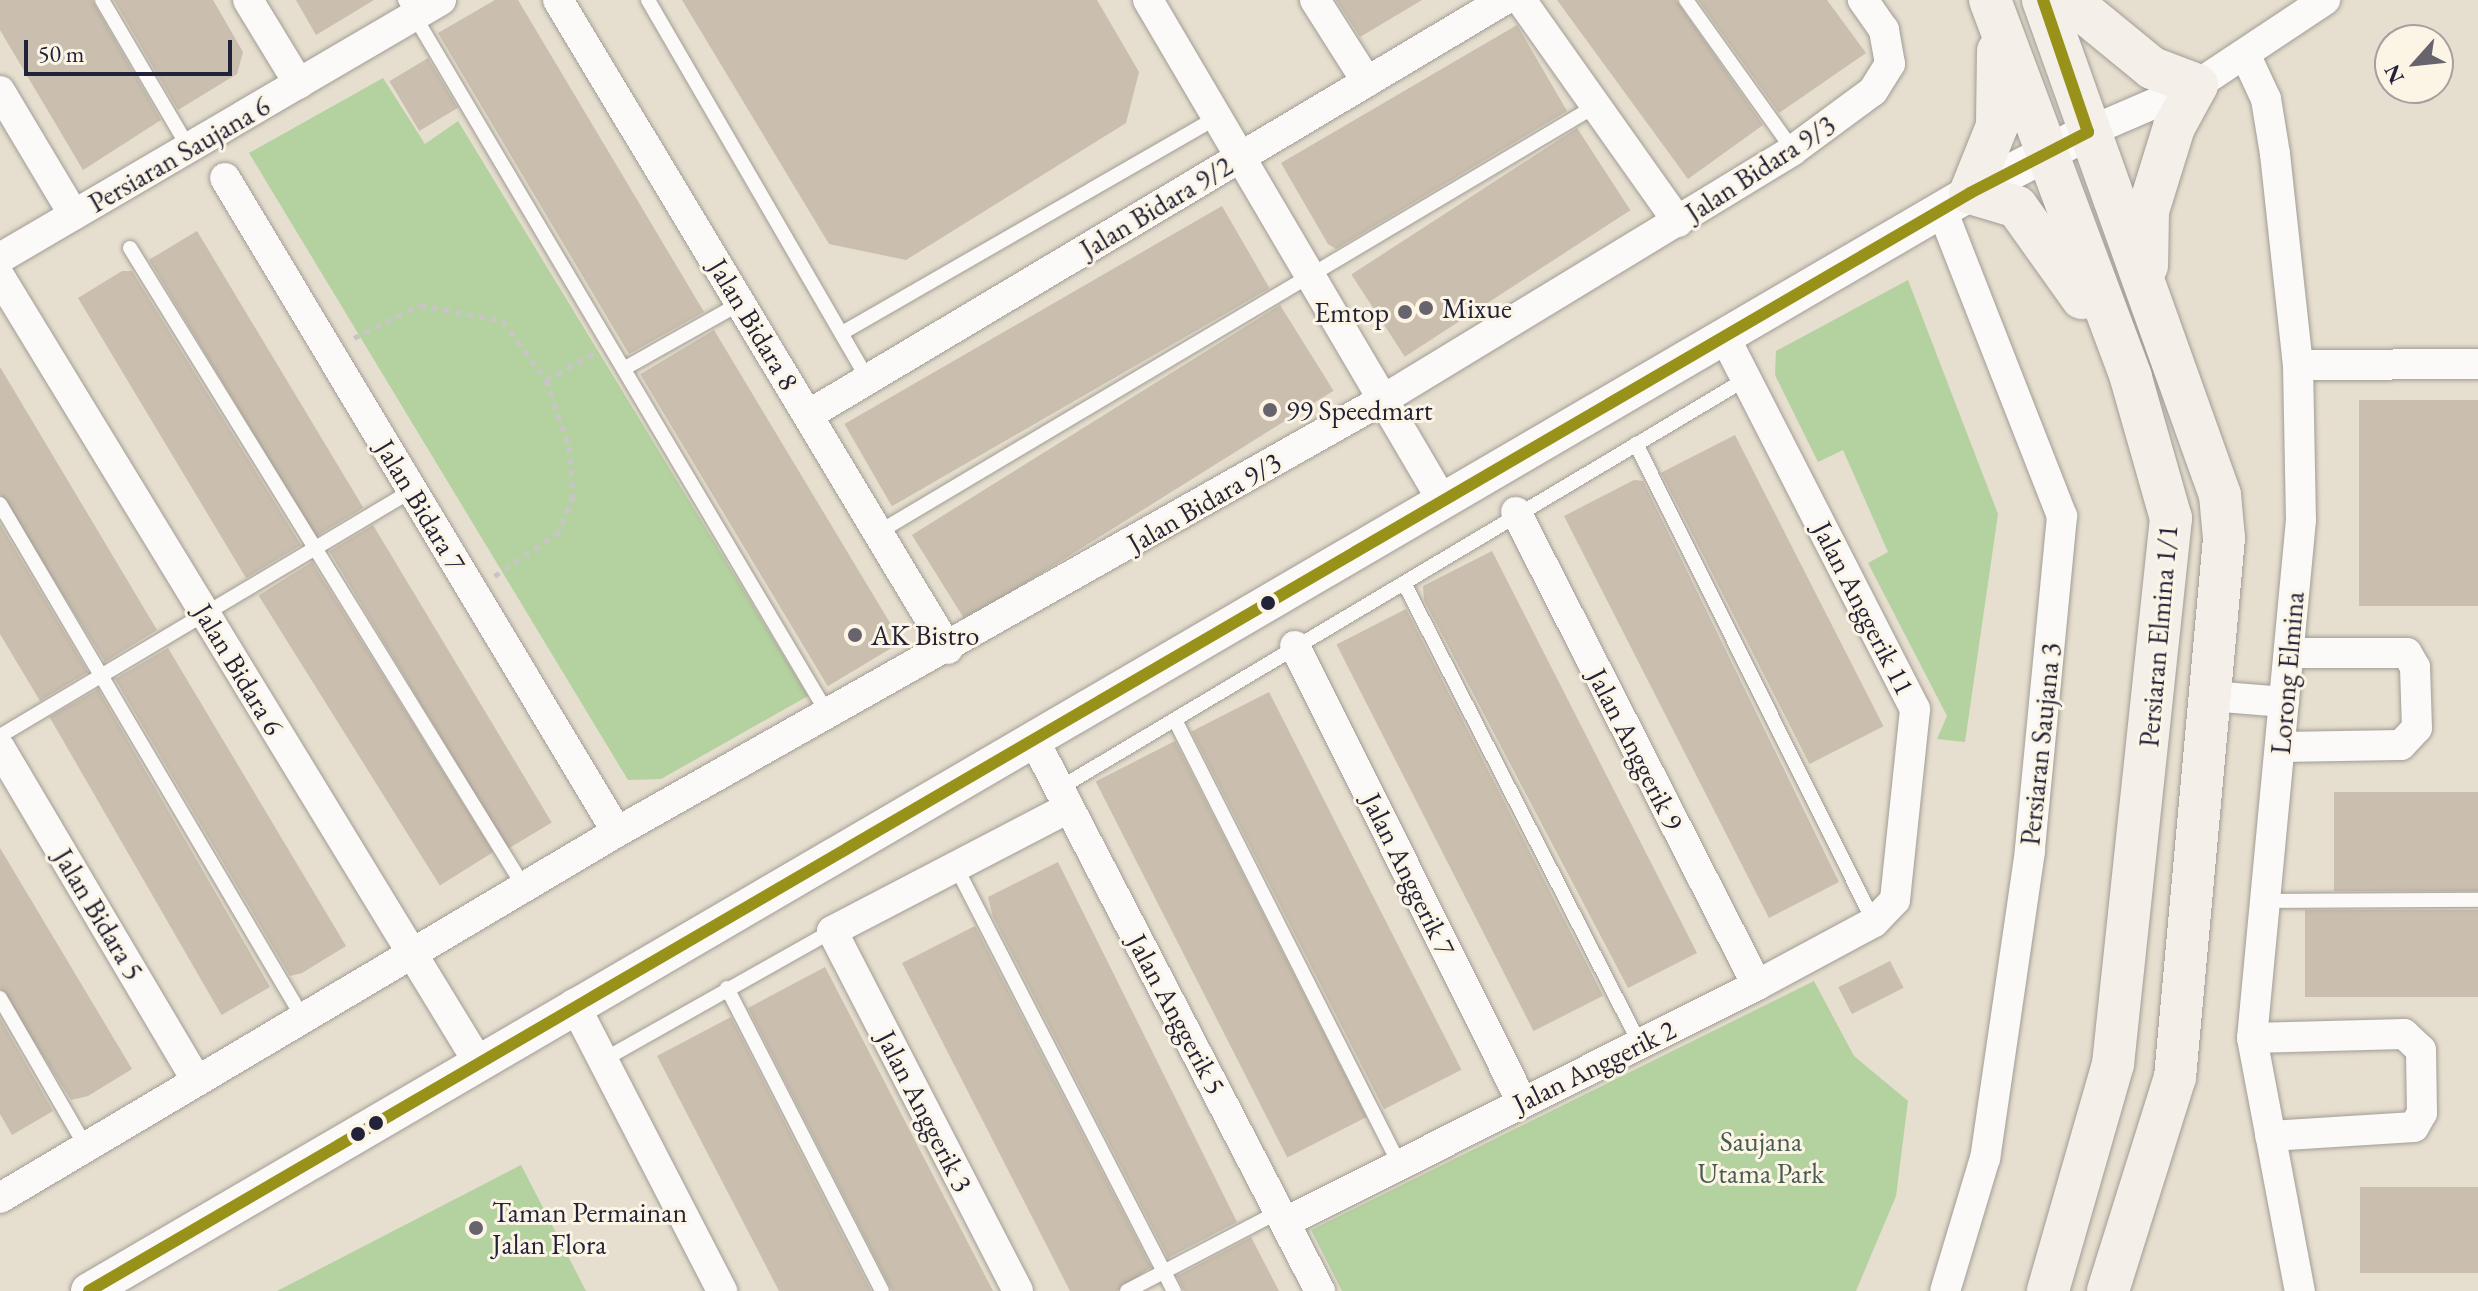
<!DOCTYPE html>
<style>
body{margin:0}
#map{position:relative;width:2478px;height:1291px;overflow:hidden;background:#e6dece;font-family:"EB Garamond",serif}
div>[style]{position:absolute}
.green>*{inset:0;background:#b4d1a0}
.building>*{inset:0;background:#cabeae;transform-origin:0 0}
.path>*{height:5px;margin-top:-2.5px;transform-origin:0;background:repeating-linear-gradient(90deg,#c8c6c5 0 6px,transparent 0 12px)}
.roads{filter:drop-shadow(0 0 2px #a19d96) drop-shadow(0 0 2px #a19d96)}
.service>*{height:14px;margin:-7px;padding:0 7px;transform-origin:7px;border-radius:7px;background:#fbfaf8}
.minor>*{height:30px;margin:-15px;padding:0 15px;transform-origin:15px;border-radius:15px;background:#fbfaf8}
.tertiary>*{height:36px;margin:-18px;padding:0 18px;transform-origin:18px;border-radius:18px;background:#fbfaf8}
.secondary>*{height:42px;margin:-21px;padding:0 21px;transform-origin:21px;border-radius:21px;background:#f4f0e9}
.bus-1>*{height:12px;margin:-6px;padding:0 6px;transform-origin:6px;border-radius:6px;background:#98921b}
.dots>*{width:22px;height:22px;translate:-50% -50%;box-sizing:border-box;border:4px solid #fcf5e5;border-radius:50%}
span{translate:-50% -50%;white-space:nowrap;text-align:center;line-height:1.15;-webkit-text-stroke:6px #fcf5e5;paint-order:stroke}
.street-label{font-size:28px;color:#22223b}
.poi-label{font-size:28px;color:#22223b}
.left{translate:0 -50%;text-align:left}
.right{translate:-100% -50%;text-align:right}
.park-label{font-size:28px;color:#475b51}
.north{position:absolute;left:2374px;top:24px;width:80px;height:80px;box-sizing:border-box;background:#fcf5e5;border:2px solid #a5a1a1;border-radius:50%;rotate:243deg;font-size:22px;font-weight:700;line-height:32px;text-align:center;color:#22223b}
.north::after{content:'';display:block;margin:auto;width:28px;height:36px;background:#67646e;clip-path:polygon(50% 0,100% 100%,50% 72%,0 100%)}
.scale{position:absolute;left:24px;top:40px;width:208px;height:36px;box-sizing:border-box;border:4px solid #22223b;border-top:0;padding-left:10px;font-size:24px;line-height:28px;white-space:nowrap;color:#22223b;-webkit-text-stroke:6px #fcf5e5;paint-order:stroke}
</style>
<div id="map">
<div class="green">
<div style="clip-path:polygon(383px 78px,425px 144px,458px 121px,808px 696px,661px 779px,628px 780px,249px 153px)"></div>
<div style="clip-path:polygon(1908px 280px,1998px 514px,1965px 742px,1937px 739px,1947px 716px,1868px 563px,1888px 552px,1843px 450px,1818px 462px,1775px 375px,1776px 351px)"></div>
<div style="clip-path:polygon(1814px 981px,1854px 1056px,1908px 1101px,1896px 1196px,1856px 1291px,1342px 1291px,1311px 1230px)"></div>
<div style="clip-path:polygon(521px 1165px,586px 1291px,277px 1291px)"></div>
</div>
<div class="building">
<div style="clip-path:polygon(0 0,92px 0,161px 120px,83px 170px,0 30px)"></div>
<div style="clip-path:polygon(114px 0,213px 0,243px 52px,237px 74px,178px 110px)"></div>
<div style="clip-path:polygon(296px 0,374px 0,316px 35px)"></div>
<div style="clip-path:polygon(495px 0,518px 0,704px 312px,629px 354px,438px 33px)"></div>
<div style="clip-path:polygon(682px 0,1097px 0,1139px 72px,1126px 123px,906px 260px,829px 244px)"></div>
<div style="clip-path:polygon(1336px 0,1422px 0,1360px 37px)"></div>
<div style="clip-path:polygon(1557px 0,1676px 0,1763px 125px,1688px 179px)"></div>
<div style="clip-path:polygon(1698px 0,1827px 0,1866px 53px,1779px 113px)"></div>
<div style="clip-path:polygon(1517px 25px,1567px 111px,1336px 249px,1328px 244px,1281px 163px)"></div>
<div style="left:428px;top:58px;width:58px;height:45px;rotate:59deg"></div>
<div style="left:1577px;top:128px;width:98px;height:269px;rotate:57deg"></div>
<div style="left:1222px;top:206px;width:95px;height:436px;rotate:60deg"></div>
<div style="left:197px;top:231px;width:323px;height:56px;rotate:59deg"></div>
<div style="clip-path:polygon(122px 271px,132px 271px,301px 545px,246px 578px,78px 298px)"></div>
<div style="left:1280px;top:305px;width:101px;height:434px;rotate:58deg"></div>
<div style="left:714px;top:330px;width:364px;height:86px;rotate:59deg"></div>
<div style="clip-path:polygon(0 367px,157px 630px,105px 662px,0 494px)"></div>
<div style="left:2359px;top:400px;width:119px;height:206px"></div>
<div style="left:1735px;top:435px;width:327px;height:83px;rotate:63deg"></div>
<div style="clip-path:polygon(1634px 480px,1643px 481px,1839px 882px,1769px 918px,1564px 516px)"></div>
<div style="clip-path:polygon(0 524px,88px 672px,40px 701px,0 634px)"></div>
<div style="left:373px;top:525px;width:347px;height:51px;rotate:59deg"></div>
<div style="clip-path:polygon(1492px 551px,1697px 953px,1628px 988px,1424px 600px,1423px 586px)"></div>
<div style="left:312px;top:562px;width:342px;height:63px;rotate:58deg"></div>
<div style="left:1406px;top:609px;width:434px;height:78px;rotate:63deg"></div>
<div style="clip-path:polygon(168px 648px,346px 946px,302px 973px,290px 976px,115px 679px)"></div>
<div style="left:98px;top:689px;width:344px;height:56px;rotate:60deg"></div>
<div style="left:1269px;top:692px;width:424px;height:87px;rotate:63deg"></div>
<div style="left:1175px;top:741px;width:422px;height:89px;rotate:63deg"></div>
<div style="left:2334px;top:792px;width:144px;height:99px"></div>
<div style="clip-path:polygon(0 848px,132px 1069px,88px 1096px,71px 1100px,0 988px)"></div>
<div style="clip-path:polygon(1058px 862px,1237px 1222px,1168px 1258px,993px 917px,988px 897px)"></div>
<div style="left:2478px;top:910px;width:87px;height:173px;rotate:90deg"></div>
<div style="clip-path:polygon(975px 926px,1151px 1267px,1117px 1291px,1070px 1291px,902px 963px)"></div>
<div style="left:1890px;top:961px;width:30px;height:58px;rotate:63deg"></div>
<div style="clip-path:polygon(825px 967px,993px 1291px,892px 1291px,748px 1008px)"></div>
<div style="clip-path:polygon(731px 1017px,871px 1291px,779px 1291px,657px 1056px)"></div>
<div style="clip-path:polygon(0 1018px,53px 1111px,12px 1135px,0 1114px)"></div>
<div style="left:2360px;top:1187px;width:118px;height:86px"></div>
<div style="clip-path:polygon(1251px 1237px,1279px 1291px,1184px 1291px,1177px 1276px)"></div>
</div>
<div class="path">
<div style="left:354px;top:338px;width:74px;rotate:-26.6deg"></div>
<div style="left:420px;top:305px;width:85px;rotate:10.9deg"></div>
<div style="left:503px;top:321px;width:73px;rotate:53.9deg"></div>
<div style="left:546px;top:380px;width:70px;rotate:70.8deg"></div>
<div style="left:569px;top:446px;width:50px;rotate:85.4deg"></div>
<div style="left:573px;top:496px;width:39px;rotate:111deg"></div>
<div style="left:559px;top:532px;width:80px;rotate:145.7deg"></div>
<div style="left:546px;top:380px;width:55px;rotate:-29.4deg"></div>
</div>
<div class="roads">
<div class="service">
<div style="left:102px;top:0;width:172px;rotate:59.6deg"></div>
<div style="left:405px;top:0;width:830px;rotate:59.36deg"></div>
<div style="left:648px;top:0;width:438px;rotate:59.9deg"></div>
<div style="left:1686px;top:0;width:184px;rotate:54.5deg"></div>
<div style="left:130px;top:248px;width:751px;rotate:58.34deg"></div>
<div style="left:842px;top:333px;width:433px;rotate:-29.9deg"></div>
<div style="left:625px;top:368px;width:133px;rotate:-29.3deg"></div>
<div style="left:1636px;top:444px;width:534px;rotate:63.53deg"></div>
<div style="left:0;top:504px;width:597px;rotate:59.48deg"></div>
<div style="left:879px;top:532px;width:835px;rotate:-30.74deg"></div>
<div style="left:1404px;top:583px;width:518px;rotate:62.89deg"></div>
<div style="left:1175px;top:720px;width:497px;rotate:63.2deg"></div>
<div style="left:0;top:736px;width:480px;rotate:-30.8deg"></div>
<div style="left:1058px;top:789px;width:801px;rotate:-30.79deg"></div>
<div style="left:957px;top:869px;width:475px;rotate:62.8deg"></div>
<div style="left:2266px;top:901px;width:212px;rotate:-0.3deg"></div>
<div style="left:727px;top:988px;width:340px;rotate:62.9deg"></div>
<div style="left:0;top:998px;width:172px;rotate:60deg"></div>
<div style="left:605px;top:1059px;width:261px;rotate:-29.4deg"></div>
<div style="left:1127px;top:1291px;width:173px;rotate:-27.6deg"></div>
</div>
<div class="minor">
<div style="left:248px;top:0;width:98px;rotate:58.7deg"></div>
<div style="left:558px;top:0;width:757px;rotate:59deg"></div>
<div style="left:1148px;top:0;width:580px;rotate:59.54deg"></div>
<div style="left:1315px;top:0;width:97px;rotate:57.6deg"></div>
<div style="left:1521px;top:0;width:272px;rotate:54.7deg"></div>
<div style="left:2246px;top:56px;width:47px;rotate:65.1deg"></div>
<div style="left:2266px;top:99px;width:56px;rotate:80.7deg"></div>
<div style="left:2275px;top:154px;width:212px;rotate:83.8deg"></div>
<div style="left:2298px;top:365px;width:155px;rotate:88.9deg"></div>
<div style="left:2301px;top:520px;width:520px;rotate:95.4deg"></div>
<div style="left:2252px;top:1038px;width:258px;rotate:79.3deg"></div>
<div style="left:0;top:91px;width:144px;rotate:59.2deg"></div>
<div style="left:2088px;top:132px;width:119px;rotate:-23.3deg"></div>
<div style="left:2197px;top:85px;width:154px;rotate:-33.6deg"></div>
<div style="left:225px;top:178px;width:762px;rotate:59.06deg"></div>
<div style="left:1942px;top:210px;width:329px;rotate:68.6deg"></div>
<div style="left:2062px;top:516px;width:337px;rotate:95.5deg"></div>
<div style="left:2030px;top:851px;width:310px;rotate:98.3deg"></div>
<div style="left:1985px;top:1158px;width:139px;rotate:106.7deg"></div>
<div style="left:0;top:258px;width:511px;rotate:-30.33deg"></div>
<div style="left:0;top:277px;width:917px;rotate:58.65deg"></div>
<div style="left:2298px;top:365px;width:180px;rotate:-0.3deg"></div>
<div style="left:808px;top:415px;width:810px;rotate:-30.81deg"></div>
<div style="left:1516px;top:512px;width:531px;rotate:63deg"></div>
<div style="left:1295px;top:646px;width:509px;rotate:63.54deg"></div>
<div style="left:2211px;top:696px;width:73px;rotate:4.7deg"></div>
<div style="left:1033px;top:738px;width:623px;rotate:62.57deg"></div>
<div style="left:2281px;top:747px;width:120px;rotate:-1deg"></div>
<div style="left:2401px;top:745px;width:23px;rotate:-47deg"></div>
<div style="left:2417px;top:728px;width:61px;rotate:-91.9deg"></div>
<div style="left:2415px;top:667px;width:16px;rotate:-120deg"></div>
<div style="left:2407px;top:653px;width:118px;rotate:180deg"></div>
<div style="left:0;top:748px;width:387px;rotate:59.4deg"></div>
<div style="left:574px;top:1004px;width:323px;rotate:62.7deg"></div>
<div style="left:2252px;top:1038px;width:152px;rotate:-1.5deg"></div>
<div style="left:2404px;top:1034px;width:23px;rotate:43deg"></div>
<div style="left:2421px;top:1050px;width:63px;rotate:89.1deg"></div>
<div style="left:2422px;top:1113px;width:16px;rotate:120deg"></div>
<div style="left:2414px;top:1127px;width:144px;rotate:176.4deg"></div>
<div style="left:0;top:1198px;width:717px;rotate:-30.68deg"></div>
<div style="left:617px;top:832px;width:881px;rotate:-29.45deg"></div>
<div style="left:1384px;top:399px;width:479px;rotate:-31.3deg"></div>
<div style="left:1793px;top:150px;width:99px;rotate:-36.4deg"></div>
<div style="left:1873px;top:91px;width:32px;rotate:-58deg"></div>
<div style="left:1890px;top:64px;width:35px;rotate:-100deg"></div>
<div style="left:1884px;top:30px;width:37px;rotate:-125deg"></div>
<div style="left:1286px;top:1222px;width:527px;rotate:-26.71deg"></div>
<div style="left:1757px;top:985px;width:133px;rotate:-28.3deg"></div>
<div style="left:1874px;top:922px;width:30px;rotate:-46deg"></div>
<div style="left:1895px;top:900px;width:192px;rotate:-84deg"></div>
<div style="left:1915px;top:709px;width:419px;rotate:-117.1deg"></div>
<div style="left:1018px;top:1291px;width:405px;rotate:-117.3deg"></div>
<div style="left:832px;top:931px;width:266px;rotate:-27.5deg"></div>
</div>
<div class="tertiary">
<div style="left:89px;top:1291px;width:2178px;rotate:-30.27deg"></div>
<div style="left:1970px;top:193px;width:133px;rotate:-27.3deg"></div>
</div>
<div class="secondary">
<div style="left:1990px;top:0;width:403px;rotate:69.5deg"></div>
<div style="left:2131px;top:378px;width:146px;rotate:74.1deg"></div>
<div style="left:2171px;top:518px;width:549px;rotate:96.06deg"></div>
<div style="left:2113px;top:1064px;width:236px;rotate:106deg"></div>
<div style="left:2043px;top:0;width:526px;rotate:70.32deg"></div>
<div style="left:2220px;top:495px;width:43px;rotate:84.7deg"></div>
<div style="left:2224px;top:538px;width:541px;rotate:95.19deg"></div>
<div style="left:2175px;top:1077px;width:224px;rotate:107.4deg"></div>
<div style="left:2069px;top:0;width:107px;rotate:39.3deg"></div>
<div style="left:2152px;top:68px;width:48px;rotate:20.7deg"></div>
<div style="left:2197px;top:85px;width:48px;rotate:118.7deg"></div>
<div style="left:2174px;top:127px;width:88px;rotate:107.2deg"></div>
<div style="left:2148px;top:211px;width:55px;rotate:91deg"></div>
<div style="left:1998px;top:51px;width:75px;rotate:90.8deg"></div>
<div style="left:1997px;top:126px;width:72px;rotate:111.9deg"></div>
<div style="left:1970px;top:193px;width:49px;rotate:16.6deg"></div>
<div style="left:2017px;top:207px;width:112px;rotate:54.5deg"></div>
</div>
</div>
<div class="bus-1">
<div style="left:89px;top:1291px;width:2178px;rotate:-30.27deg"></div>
<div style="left:1970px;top:193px;width:133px;rotate:-27.3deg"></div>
<div style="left:2088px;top:132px;width:139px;rotate:-108.8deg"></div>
</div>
<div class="dots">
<div style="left:1426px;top:308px;background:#67646e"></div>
<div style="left:1405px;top:312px;background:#67646e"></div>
<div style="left:1270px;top:410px;background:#67646e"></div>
<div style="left:1268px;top:603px;background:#22223b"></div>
<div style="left:855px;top:635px;background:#67646e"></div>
<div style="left:376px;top:1123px;background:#22223b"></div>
<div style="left:358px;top:1134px;background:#22223b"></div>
<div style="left:476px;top:1228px;background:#67646e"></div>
</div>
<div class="street-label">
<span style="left:179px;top:154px;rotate:-30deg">Persiaran Saujana 6</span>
<span style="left:1760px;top:168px;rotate:-33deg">Jalan Bidara 9/3</span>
<span style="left:1156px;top:207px;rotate:-31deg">Jalan Bidara 9/2</span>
<span style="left:754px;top:324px;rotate:59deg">Jalan Bidara 8</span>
<span style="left:1204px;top:502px;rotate:-30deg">Jalan Bidara 9/3</span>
<span style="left:421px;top:505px;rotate:59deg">Jalan Bidara 7</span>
<span style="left:1864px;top:608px;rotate:63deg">Jalan Anggerik 11</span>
<span style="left:2158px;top:636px;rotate:-85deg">Persiaran Elmina 1/1</span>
<span style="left:239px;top:669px;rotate:59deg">Jalan Bidara 6</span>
<span style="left:2287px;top:673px;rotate:-85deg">Lorong Elmina</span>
<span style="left:2040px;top:744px;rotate:-84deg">Persiaran Saujana 3</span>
<span style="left:1636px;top:749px;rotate:63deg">Jalan Anggerik 9</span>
<span style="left:1409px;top:874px;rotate:64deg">Jalan Anggerik 7</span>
<span style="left:99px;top:914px;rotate:59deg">Jalan Bidara 5</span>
<span style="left:1177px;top:1014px;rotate:62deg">Jalan Anggerik 5</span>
<span style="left:1594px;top:1066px;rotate:-26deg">Jalan Anggerik 2</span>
<span style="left:925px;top:1111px;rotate:63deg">Jalan Anggerik 3</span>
</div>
<div class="poi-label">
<span class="left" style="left:1442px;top:308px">Mixue</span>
<span class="right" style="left:1389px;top:312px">Emtop</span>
<span class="left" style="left:1286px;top:410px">99 Speedmart</span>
<span class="left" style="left:871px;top:635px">AK Bistro</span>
<span class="left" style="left:492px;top:1228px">Taman Permainan<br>Jalan Flora</span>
</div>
<div class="park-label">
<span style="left:1761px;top:1157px">Saujana<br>Utama Park</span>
</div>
<div class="north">N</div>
<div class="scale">50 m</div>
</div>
